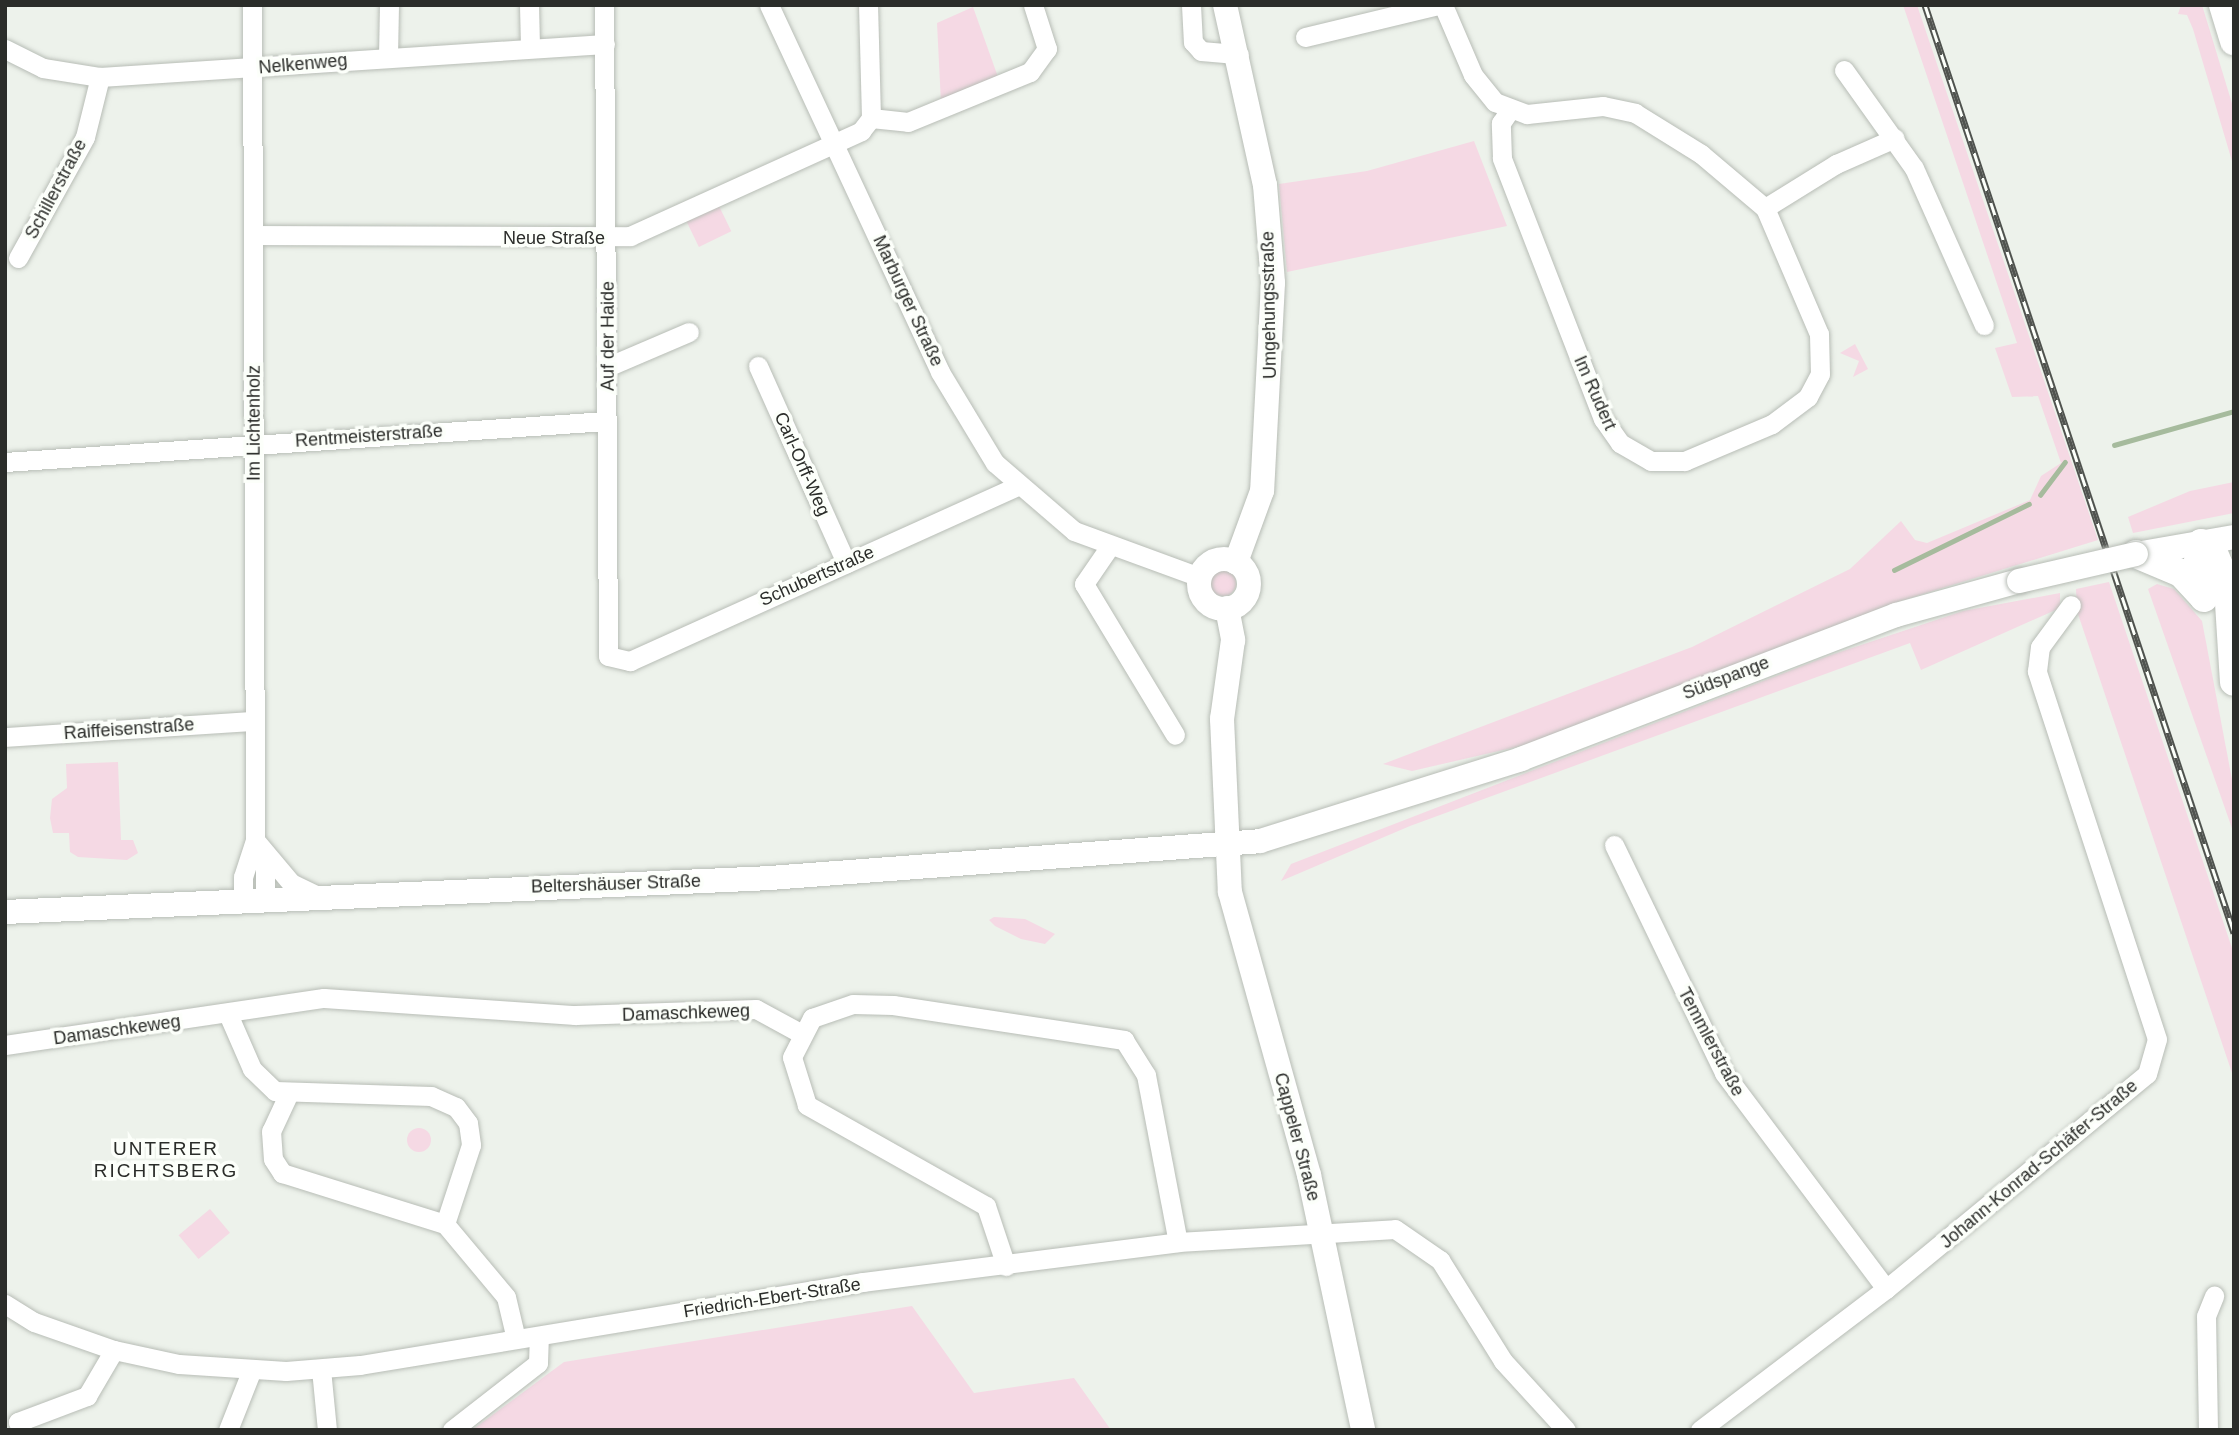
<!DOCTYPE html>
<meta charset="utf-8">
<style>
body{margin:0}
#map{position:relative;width:2239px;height:1435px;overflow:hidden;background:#edf2eb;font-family:Arial,sans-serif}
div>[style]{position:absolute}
.green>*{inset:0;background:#f5d9e4;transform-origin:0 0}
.round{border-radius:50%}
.stream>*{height:4.5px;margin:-2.25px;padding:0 2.25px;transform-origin:2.25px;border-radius:2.25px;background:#a6bb9d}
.roads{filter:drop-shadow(0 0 2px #b8bdb6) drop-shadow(0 0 2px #b8bdb6)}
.minor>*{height:19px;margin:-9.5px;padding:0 9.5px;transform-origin:9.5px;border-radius:9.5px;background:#fff}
.major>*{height:24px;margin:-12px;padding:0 12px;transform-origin:12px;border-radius:12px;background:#fff}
.major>.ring{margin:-12px;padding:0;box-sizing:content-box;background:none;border:24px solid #fff;border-radius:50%}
.highway>*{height:28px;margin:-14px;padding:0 14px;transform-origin:14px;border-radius:14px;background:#fff}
.rail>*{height:7px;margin-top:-3.5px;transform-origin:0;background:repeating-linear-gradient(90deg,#fcfffa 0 13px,#50534f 0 26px);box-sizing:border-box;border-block:2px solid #50534f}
.bridges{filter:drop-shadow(0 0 2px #b8bdb6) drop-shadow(0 0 2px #b8bdb6)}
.major-bridge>*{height:24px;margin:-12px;padding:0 12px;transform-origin:12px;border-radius:12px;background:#fff}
span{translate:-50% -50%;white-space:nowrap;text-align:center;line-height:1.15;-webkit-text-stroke:7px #fcfffa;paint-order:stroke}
.street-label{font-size:18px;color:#2b2d2a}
.neighbourhood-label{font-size:19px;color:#2b2d2a;letter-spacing:2px}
.frame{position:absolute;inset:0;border:7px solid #2b2d2a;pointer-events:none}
</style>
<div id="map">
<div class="green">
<div style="clip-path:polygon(1903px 5px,1917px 5px,2098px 540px,1894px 603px,1546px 740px,1412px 771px,1383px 764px,1692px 647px,1850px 569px,1901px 521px,1915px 540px,1927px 543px,2030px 500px,2041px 476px,2061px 463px,2038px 396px,2012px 397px,1995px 348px,2017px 343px)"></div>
<div style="clip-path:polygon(2181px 5px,2202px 5px,2234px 110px,2234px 168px,2193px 29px,2187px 15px,2178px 14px)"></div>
<div style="clip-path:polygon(973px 7px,998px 77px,941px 103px,937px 23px)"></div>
<div style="clip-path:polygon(1474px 141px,1507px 226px,1287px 272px,1279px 184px,1367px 171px)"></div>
<div style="left:719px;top:206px;width:28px;height:36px;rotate:64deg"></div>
<div style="clip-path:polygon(1855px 344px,1868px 369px,1853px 377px,1859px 361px,1840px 353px)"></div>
<div style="clip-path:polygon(2234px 482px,2234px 513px,2133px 533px,2128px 517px,2190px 491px)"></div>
<div class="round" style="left:1210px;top:570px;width:26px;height:26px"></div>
<div style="clip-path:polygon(2109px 582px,2234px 954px,2234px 1079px,2077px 611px,2076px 589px)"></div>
<div style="clip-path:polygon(2157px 584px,2174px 589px,2202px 621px,2234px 790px,2234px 834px,2148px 589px)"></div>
<div style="clip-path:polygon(2060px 593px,2060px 608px,1921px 670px,1910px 643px,1410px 826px,1281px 881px,1291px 864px,1828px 656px,1963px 611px)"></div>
<div style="clip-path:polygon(118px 762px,121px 840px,133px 840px,138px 853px,127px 860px,78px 857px,70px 852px,69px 833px,53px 833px,50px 818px,52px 799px,67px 788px,66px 764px)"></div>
<div style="clip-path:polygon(994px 917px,1025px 919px,1055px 934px,1045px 944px,1021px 939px,995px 926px,989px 920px)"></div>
<div class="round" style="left:407px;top:1128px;width:24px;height:24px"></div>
<div style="left:210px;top:1209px;width:31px;height:41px;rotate:50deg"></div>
<div style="clip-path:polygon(912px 1306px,974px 1393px,1074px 1378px,1111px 1430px,472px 1430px,564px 1362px)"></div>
</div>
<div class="stream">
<div style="left:2114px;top:445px;width:125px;rotate:-15.8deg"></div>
<div style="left:2040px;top:495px;width:41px;rotate:-52.9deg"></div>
<div style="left:1894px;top:570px;width:150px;rotate:-26.1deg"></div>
</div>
<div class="roads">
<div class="minor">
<div style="left:252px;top:5px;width:835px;rotate:89.79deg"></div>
<div style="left:255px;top:840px;width:56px;rotate:50.1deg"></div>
<div style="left:291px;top:883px;width:34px;rotate:26deg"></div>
<div style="left:529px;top:5px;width:42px;rotate:88.6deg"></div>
<div style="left:604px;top:5px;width:651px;rotate:89.65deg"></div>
<div style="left:608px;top:656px;width:23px;rotate:13deg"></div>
<div style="left:630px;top:661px;width:423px;rotate:-24.3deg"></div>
<div style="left:769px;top:5px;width:405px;rotate:65deg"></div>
<div style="left:940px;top:372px;width:106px;rotate:58.9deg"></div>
<div style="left:995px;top:463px;width:104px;rotate:40.7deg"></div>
<div style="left:1074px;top:531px;width:134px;rotate:20.1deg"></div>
<div style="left:1191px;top:5px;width:37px;rotate:87deg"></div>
<div style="left:1193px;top:42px;width:12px;rotate:48deg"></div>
<div style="left:1201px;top:51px;width:38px;rotate:5deg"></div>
<div style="left:1443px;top:5px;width:76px;rotate:66.8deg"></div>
<div style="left:1473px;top:75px;width:35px;rotate:51deg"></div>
<div style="left:1495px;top:102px;width:34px;rotate:21deg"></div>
<div style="left:1527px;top:114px;width:76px;rotate:-6deg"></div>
<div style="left:1603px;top:106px;width:33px;rotate:12deg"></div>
<div style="left:1635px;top:113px;width:78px;rotate:31.8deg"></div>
<div style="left:1701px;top:154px;width:84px;rotate:40.2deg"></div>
<div style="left:1765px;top:208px;width:137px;rotate:66.8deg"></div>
<div style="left:1819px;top:334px;width:40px;rotate:88.6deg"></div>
<div style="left:1820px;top:374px;width:26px;rotate:118deg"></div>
<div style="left:1808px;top:397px;width:45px;rotate:143.1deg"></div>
<div style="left:1772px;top:424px;width:95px;rotate:157deg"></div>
<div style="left:1685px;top:461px;width:34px;rotate:180deg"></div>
<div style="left:1651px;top:461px;width:36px;rotate:-150deg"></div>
<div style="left:1620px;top:443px;width:29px;rotate:-125deg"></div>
<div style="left:1603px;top:419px;width:280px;rotate:-111.2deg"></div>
<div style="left:1502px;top:158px;width:35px;rotate:-92deg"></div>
<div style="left:1501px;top:123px;width:14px;rotate:-56deg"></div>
<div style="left:1305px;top:37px;width:137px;rotate:-13.5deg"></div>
<div style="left:5px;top:49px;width:42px;rotate:26.6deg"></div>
<div style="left:43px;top:68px;width:58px;rotate:9deg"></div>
<div style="left:100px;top:77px;width:506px;rotate:-3.74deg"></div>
<div style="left:388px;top:57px;width:52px;rotate:-88.9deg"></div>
<div style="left:1844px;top:70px;width:120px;rotate:54.5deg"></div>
<div style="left:1914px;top:168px;width:172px;rotate:66deg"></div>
<div style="left:871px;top:118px;width:37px;rotate:6deg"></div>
<div style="left:908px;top:122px;width:132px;rotate:-22.3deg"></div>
<div style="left:1030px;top:72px;width:29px;rotate:-54deg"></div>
<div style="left:1047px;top:49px;width:46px;rotate:-107.7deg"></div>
<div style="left:1765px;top:208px;width:84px;rotate:-31.8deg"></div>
<div style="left:1836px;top:164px;width:64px;rotate:-23.8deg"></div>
<div style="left:254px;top:235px;width:376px;rotate:0.2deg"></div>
<div style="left:630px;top:236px;width:254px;rotate:-24.4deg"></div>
<div style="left:861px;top:131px;width:16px;rotate:-52deg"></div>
<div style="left:871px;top:118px;width:113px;rotate:-91.5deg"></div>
<div style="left:18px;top:258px;width:138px;rotate:-61deg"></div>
<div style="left:85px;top:137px;width:62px;rotate:-76deg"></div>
<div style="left:758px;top:366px;width:216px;rotate:65.9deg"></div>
<div style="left:607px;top:367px;width:89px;rotate:-23.1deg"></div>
<div style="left:5px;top:462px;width:603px;rotate:-3.9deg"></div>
<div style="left:1110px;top:546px;width:46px;rotate:124.4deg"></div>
<div style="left:1084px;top:584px;width:176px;rotate:58.9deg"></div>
<div style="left:5px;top:737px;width:249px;rotate:-3.7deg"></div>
<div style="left:1614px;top:845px;width:253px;rotate:64.2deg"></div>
<div style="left:1724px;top:1073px;width:270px;rotate:53.1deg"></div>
<div style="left:265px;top:858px;width:42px;rotate:90deg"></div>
<div style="left:243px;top:901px;width:24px;rotate:-90deg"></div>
<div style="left:243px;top:877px;width:39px;rotate:-72deg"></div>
<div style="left:228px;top:1014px;width:60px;rotate:66.4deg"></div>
<div style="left:252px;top:1069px;width:32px;rotate:44deg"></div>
<div style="left:275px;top:1091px;width:156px;rotate:1.8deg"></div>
<div style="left:431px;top:1096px;width:27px;rotate:24deg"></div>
<div style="left:456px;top:1107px;width:20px;rotate:53deg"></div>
<div style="left:468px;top:1123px;width:22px;rotate:82deg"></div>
<div style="left:471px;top:1145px;width:83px;rotate:108.2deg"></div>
<div style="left:5px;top:1045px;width:322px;rotate:-8.4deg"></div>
<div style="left:324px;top:998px;width:252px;rotate:3.9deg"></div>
<div style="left:575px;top:1015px;width:181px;rotate:-1.9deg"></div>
<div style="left:756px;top:1009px;width:50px;rotate:28.6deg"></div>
<div style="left:288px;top:1095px;width:40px;rotate:115deg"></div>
<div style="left:271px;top:1131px;width:28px;rotate:86deg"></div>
<div style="left:273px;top:1159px;width:17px;rotate:57deg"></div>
<div style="left:282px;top:1173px;width:171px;rotate:17.4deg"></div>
<div style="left:445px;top:1224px;width:95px;rotate:50.1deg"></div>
<div style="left:506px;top:1297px;width:43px;rotate:76.6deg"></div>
<div style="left:1006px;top:1266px;width:63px;rotate:-108.4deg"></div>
<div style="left:986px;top:1206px;width:206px;rotate:-150.6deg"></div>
<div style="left:807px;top:1105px;width:50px;rotate:-107.4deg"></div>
<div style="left:792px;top:1057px;width:44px;rotate:-62.9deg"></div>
<div style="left:812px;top:1018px;width:43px;rotate:-18.9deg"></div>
<div style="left:853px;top:1004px;width:40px;rotate:1.4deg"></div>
<div style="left:893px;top:1005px;width:234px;rotate:8.6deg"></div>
<div style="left:1124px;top:1040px;width:41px;rotate:57.8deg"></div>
<div style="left:1146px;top:1075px;width:170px;rotate:79.2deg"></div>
<div style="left:5px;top:1304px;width:34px;rotate:32deg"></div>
<div style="left:34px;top:1322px;width:85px;rotate:19.3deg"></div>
<div style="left:114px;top:1350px;width:66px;rotate:12.2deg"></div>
<div style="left:179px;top:1364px;width:107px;rotate:3.7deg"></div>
<div style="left:286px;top:1371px;width:74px;rotate:-4.6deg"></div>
<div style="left:360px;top:1365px;width:510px;rotate:-9.37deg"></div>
<div style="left:863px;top:1282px;width:318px;rotate:-7.2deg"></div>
<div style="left:1178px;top:1242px;width:217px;rotate:-3.4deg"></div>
<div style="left:1395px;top:1229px;width:55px;rotate:34.6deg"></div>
<div style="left:1440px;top:1260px;width:119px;rotate:58deg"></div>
<div style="left:1503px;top:1361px;width:93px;rotate:47.6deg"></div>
<div style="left:321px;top:1369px;width:61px;rotate:84.4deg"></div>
<div style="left:22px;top:1430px;width:9px;rotate:-117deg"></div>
<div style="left:18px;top:1422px;width:74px;rotate:-20.6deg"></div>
<div style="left:87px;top:1396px;width:53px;rotate:-59.6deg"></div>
<div style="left:228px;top:1430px;width:62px;rotate:-68.4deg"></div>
<div style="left:452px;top:1430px;width:109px;rotate:-37.9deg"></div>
<div style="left:538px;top:1363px;width:27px;rotate:-88deg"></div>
<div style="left:1700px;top:1430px;width:233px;rotate:-37.2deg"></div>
<div style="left:1886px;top:1289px;width:338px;rotate:-39.5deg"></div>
<div style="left:2147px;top:1074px;width:36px;rotate:-74deg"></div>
<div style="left:2157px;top:1039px;width:387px;rotate:-108.1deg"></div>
<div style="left:2037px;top:671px;width:24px;rotate:-83deg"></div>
<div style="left:2040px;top:647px;width:52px;rotate:-53.6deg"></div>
<div style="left:2208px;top:1430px;width:114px;rotate:-91deg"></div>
<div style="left:2206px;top:1316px;width:22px;rotate:-68deg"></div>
</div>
<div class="major">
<div style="left:1225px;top:5px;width:184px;rotate:77.5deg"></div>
<div style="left:1265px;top:185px;width:98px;rotate:85.3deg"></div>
<div style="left:1273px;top:283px;width:208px;rotate:93deg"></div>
<div style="left:1262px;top:491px;width:76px;rotate:110.1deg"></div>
<div style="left:2136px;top:554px;width:99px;rotate:-9.8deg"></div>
<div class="ring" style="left:1199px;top:559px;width:26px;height:26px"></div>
<div style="left:1227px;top:608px;width:33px;rotate:79deg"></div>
<div style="left:1233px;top:640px;width:80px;rotate:97.9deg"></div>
<div style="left:1222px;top:719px;width:173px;rotate:87.4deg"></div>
<div style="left:1230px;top:892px;width:294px;rotate:74.4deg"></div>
<div style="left:1309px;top:1175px;width:261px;rotate:78deg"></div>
<div style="left:5px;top:912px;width:766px;rotate:-2.54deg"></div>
<div style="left:770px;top:878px;width:491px;rotate:-4.3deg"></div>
<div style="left:1260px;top:841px;width:274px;rotate:-17.4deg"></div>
<div style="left:1521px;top:759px;width:402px;rotate:-21deg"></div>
<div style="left:1896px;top:615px;width:128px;rotate:-15.5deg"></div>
</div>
<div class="highway">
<div style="left:2223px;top:5px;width:38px;rotate:73deg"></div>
<div style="left:2136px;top:554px;width:49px;rotate:22.9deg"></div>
<div style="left:2181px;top:573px;width:33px;rotate:47deg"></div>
<div style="left:2204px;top:598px;width:33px;rotate:-102deg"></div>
<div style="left:2197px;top:566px;width:23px;rotate:-80deg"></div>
<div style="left:2201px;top:543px;width:14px;rotate:34deg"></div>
<div style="left:2213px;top:551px;width:39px;rotate:67deg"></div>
<div style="left:2228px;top:587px;width:95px;rotate:86.4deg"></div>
</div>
</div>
<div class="rail">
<div style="left:1925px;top:5px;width:978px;rotate:71.58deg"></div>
</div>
<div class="bridges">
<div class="major-bridge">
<div style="left:2019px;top:581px;width:120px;rotate:-13deg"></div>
</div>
</div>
<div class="street-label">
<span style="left:303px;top:64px;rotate:-5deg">Nelkenweg</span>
<span style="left:56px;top:189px;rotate:-62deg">Schillerstraße</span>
<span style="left:554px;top:238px">Neue Straße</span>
<span style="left:908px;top:301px;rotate:65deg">Marburger Straße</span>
<span style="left:1269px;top:305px;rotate:-91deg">Umgehungsstraße</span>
<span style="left:608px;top:336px;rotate:-90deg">Auf der Haide</span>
<span style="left:1595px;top:393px;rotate:66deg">Im Rudert</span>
<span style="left:254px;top:423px;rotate:-90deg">Im Lichtenholz</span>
<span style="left:369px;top:436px;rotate:-4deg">Rentmeisterstraße</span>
<span style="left:802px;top:464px;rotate:66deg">Carl-Orff-Weg</span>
<span style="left:817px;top:576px;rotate:-24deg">Schubertstraße</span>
<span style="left:1726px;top:678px;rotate:-21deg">Südspange</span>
<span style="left:129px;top:729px;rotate:-4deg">Raiffeisenstraße</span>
<span style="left:616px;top:884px;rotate:-2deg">Beltershäuser Straße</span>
<span style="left:686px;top:1013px;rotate:-2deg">Damaschkeweg</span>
<span style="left:117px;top:1030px;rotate:-8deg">Damaschkeweg</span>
<span style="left:1711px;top:1042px;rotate:62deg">Temmlerstraße</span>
<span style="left:1297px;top:1137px;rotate:75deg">Cappeler Straße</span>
<span style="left:2039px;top:1164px;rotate:-40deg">Johann-Konrad-Schäfer-Straße</span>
<span style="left:772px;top:1298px;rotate:-9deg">Friedrich-Ebert-Straße</span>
</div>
<div class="neighbourhood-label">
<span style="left:166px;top:1160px">UNTERER<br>RICHTSBERG</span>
</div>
<div class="frame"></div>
</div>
